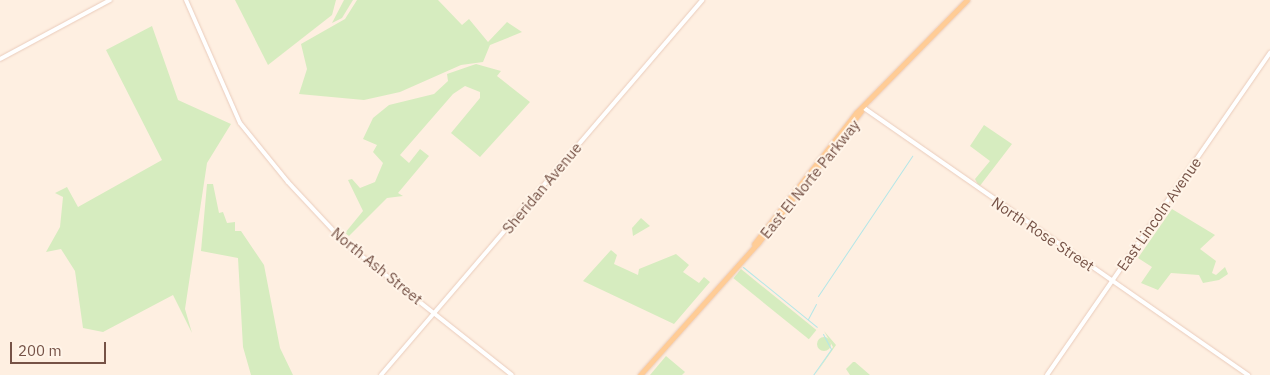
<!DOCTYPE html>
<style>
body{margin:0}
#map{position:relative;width:1270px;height:375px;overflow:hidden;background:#feefe1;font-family:"IBM Plex Sans",sans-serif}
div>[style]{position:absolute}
.green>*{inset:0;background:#d6ecbf;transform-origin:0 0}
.round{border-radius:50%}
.stream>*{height:1px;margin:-0.5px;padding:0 0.5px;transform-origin:0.5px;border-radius:0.5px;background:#b4e7e8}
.roads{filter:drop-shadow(0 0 1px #eaccbc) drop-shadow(0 0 1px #eaccbc)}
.secondary>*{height:4px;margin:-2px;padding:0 2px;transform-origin:2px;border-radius:2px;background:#fff}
.primary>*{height:4.5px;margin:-2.25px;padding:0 2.25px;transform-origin:2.25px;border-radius:2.25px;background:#ffcc96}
span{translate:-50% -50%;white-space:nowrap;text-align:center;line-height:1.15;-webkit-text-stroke:4px #fff4e8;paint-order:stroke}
.street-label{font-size:15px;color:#765246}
.scale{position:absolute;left:10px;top:342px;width:96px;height:22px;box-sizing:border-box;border:2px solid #765246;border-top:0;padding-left:6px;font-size:15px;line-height:18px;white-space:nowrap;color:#765246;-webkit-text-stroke:4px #fff4e8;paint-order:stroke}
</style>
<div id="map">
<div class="green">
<div style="clip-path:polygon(235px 0,336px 0,332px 15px,268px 65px)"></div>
<div style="clip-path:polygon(344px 0,353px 0,342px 18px,332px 23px)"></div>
<div style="clip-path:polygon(357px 0,438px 0,462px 25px,469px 19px,488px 42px,507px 22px,522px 32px,490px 45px,483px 62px,461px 65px,400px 92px,364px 100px,299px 94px,307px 69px,301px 44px,345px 19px)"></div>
<div style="clip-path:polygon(152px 26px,178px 100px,231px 124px,207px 163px,185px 309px,192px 333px,173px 295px,103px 332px,83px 328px,75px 271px,61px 249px,46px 252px,60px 227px,63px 197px,55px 193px,67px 187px,78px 207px,162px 160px,106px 50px)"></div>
<div style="clip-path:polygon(476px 64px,501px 71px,497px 76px,530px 102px,480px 157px,451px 133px,480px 98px,480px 92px,465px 86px,453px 94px,400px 155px,409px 163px,420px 149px,429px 156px,398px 193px,403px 196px,387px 198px,349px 236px,345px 233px,363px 211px,348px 180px,352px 179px,360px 188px,375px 182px,383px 163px,373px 152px,377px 145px,363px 139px,373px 118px,389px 105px,434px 94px,448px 81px,447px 74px)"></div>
<div style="clip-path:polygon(984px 125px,1012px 144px,979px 187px,975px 179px,990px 161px,970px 146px)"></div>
<div style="clip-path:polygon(207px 184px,213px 184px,219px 213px,223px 212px,227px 223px,235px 222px,235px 231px,241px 231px,264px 265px,280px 348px,293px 375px,251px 375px,243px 347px,238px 258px,201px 251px)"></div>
<div style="clip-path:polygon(1172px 209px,1215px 235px,1200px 249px,1216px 261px,1212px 273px,1216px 275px,1225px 267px,1228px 274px,1219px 280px,1203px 283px,1199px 275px,1171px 273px,1158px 290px,1141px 283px,1152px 267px,1138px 258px)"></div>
<div style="clip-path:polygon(641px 218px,650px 226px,633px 236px,632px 228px)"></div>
<div style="clip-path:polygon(611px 250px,617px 255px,614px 264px,638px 275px,639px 269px,676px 254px,689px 265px,683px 272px,699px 283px,704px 277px,710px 282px,674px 324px,583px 281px)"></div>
<div style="left:741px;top:269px;width:97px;height:12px;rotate:39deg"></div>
<div style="clip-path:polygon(824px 331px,836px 345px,815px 375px,833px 347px)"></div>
<div class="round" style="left:817px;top:337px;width:14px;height:14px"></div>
<div style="clip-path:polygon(666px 356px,685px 372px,682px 375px,650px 375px)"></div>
<div style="clip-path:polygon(853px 362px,855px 362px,870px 375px,850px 375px,846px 369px)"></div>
</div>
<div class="stream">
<div style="left:743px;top:267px;width:95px;rotate:39deg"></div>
<div style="left:818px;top:296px;width:169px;rotate:-56.1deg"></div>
<div style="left:808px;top:319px;width:17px;rotate:-62deg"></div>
<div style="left:813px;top:375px;width:32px;rotate:-55deg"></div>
<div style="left:831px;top:349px;width:17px;rotate:-118deg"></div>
</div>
<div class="roads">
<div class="secondary">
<div style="left:186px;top:0;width:134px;rotate:66.3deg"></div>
<div style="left:240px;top:123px;width:76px;rotate:50.9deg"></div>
<div style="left:288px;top:182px;width:82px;rotate:47deg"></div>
<div style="left:344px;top:242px;width:214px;rotate:38.4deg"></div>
<div style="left:0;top:59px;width:125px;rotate:-28.2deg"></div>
<div style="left:864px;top:108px;width:468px;rotate:34.8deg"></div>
<div style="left:381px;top:375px;width:494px;rotate:-49.4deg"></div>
<div style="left:1047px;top:375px;width:392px;rotate:-55.3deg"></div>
</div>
<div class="primary">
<div style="left:754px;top:244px;width:166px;rotate:-52.1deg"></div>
<div style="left:856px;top:113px;width:158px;rotate:-45.5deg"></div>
<div style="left:640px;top:375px;width:177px;rotate:-48.2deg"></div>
<div style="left:758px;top:243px;width:167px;rotate:-52deg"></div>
</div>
</div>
<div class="street-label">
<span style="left:810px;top:179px;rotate:-51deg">East El Norte Parkway</span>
<span style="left:542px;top:188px;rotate:-50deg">Sheridan Avenue</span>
<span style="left:1159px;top:214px;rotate:-55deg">East Lincoln Avenue</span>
<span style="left:1043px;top:234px;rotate:34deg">North Rose Street</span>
<span style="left:377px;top:266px;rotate:39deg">North Ash Street</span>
</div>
<div class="scale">200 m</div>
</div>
